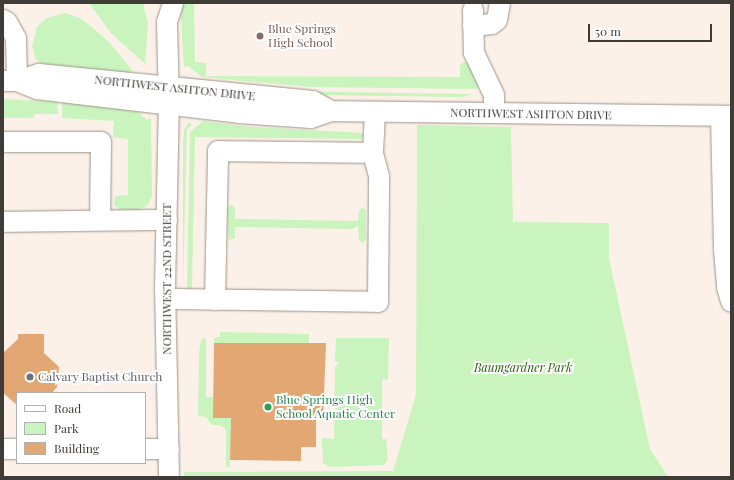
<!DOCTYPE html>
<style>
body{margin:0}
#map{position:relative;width:734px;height:480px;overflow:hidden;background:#fcf1e8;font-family:"Playfair Display",serif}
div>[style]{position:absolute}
.green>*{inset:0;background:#caf4bd}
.building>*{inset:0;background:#e2a773}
.roads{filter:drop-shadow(0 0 1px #9d938a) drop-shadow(0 0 1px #9d938a)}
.minor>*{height:20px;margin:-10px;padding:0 10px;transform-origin:10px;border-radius:10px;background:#fff}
.dots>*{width:11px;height:11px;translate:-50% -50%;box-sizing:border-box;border:2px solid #fff;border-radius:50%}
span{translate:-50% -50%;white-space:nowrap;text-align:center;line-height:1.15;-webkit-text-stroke:4px #fff;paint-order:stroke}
.education-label{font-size:12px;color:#785e54}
.left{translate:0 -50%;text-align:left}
.street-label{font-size:12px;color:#3f3b37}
.park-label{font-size:12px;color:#2a630f;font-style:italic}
.worship-label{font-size:12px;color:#5b616d}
.leisure-label{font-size:12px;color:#27864d}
.frame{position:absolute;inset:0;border:4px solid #3f3b37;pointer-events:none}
.legend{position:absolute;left:16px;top:392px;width:130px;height:72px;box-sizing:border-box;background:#fff;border:1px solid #b2b1af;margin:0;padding:5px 7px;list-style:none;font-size:12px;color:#3f3b37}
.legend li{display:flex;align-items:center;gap:8px;height:20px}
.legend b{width:20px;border:1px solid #b2b1af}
.scale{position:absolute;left:588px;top:24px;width:124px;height:18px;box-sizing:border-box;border:2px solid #3f3b37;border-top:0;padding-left:5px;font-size:12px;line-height:14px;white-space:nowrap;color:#3f3b37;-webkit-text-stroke:3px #fff;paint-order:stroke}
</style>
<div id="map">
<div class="green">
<div style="clip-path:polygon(89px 3px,143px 3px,148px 23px,145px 64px,111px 33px)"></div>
<div style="clip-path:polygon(180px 3px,194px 3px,195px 62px,206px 63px,206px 76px,460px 77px,460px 65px,464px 62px,469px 64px,478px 85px,477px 89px,310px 87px,202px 77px,188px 66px,184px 67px)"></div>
<div style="clip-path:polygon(65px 13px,80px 18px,93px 28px,109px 42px,133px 71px,128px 73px,44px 64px,36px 60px,32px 46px,37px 27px,47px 18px)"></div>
<div style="clip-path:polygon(305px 91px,336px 92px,473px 94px,463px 97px,313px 95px)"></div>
<div style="clip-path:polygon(3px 99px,57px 102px,58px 114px,34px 114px,34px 117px,27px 118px,3px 118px)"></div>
<div style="clip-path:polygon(62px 102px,137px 111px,147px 120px,151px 118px,152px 197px,147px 206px,138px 210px,120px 210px,114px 205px,115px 196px,128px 195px,128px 139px,113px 137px,114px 121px,62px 118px)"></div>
<div style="clip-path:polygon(203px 121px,252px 127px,363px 133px,364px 136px,361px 139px,195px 137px,192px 293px,187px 286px,190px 132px)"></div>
<div style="clip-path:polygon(189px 122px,192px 125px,187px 129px,183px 287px,183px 142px,184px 130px)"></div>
<div style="clip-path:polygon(417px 125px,511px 127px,513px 222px,609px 223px,609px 258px,650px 449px,668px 477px,184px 477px,184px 472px,393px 471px,416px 394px)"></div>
<div style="clip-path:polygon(231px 205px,235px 208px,235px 219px,358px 221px,359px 210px,363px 207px,366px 211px,366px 239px,363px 243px,359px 240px,358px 226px,352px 229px,235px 227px,235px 238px,229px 240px,227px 209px)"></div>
<div style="clip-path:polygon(220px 332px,309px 334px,309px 343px,214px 343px,214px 338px,220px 337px)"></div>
<div style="clip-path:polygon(206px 338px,206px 397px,213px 397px,231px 418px,230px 467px,226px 467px,226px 430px,220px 425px,212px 425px,206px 417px,198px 416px,199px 354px,201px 339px)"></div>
<div style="clip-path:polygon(336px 338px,389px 338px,388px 379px,382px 380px,382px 439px,386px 439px,388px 459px,384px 465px,330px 467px,323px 463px,322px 438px,334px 439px,335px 367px,339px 363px,335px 361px)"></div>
</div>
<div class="building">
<div style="clip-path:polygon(18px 334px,44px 334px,44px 353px,59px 367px,57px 387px,52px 393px,17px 393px,17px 405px,3px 393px,3px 353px,18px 339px)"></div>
<div style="clip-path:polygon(214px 343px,326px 343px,323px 420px,316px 420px,316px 447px,301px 447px,301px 461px,230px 460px,231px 418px,213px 418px)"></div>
</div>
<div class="roads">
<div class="minor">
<div style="left:473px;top:10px;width:43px;rotate:88.7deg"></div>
<div style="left:474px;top:53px;width:47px;rotate:64.5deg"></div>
<div style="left:494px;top:95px;width:18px;rotate:90deg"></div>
<div style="left:3px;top:20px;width:4px;rotate:27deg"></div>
<div style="left:7px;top:22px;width:18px;rotate:61deg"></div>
<div style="left:16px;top:38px;width:43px;rotate:88.7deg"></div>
<div style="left:473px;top:26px;width:19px;rotate:-6deg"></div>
<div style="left:492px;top:24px;width:6px;rotate:-39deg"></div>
<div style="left:497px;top:20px;width:17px;rotate:-80deg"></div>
<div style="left:3px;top:81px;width:14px"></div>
<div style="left:17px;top:81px;width:23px;rotate:-18deg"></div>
<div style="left:39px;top:74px;width:275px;rotate:5.6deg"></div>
<div style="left:313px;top:101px;width:21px;rotate:29deg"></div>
<div style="left:17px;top:81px;width:22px;rotate:22deg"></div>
<div style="left:37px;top:89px;width:24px;rotate:7deg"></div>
<div style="left:61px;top:92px;width:179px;rotate:6.7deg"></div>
<div style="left:239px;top:113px;width:72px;rotate:4deg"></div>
<div style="left:311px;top:118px;width:21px;rotate:-19deg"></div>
<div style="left:331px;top:111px;width:400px;rotate:0.7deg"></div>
<div style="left:721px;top:116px;width:134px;rotate:88.7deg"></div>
<div style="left:724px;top:250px;width:37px;rotate:85deg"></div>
<div style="left:727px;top:287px;width:15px;rotate:74deg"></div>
<div style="left:3px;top:142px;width:98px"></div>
<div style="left:101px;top:142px;width:77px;rotate:90.7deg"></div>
<div style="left:3px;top:222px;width:164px;rotate:-0.7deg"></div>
<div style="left:166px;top:299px;width:212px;rotate:0.8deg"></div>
<div style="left:378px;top:302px;width:126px;rotate:-89.5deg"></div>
<div style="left:379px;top:176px;width:24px;rotate:-105deg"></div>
<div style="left:373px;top:153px;width:41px;rotate:-87.2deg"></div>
<div style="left:215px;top:300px;width:149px;rotate:-88.8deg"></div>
<div style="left:218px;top:151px;width:155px;rotate:0.7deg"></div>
<div style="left:3px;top:449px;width:14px"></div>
<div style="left:145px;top:449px;width:24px"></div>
<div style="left:169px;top:477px;width:187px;rotate:-91.2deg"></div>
<div style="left:165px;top:290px;width:185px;rotate:-88.8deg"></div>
<div style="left:169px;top:105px;width:83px;rotate:-91.4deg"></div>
<div style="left:167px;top:22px;width:20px;rotate:-72deg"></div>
</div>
</div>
<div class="dots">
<div style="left:260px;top:36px;background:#8d6e63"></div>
<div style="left:30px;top:377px;background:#6b7280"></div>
<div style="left:268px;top:407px;background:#2e9e5b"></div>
</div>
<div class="education-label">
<span class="left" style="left:268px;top:36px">Blue Springs<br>High School</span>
</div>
<div class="street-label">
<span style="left:175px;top:88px;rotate:6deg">NORTHWEST ASHTON DRIVE</span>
<span style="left:531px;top:114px;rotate:1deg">NORTHWEST ASHTON DRIVE</span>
<span style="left:167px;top:279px;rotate:-90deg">NORTHWEST 22ND STREET</span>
</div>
<div class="park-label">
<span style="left:523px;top:368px">Baumgardner Park</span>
</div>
<div class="worship-label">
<span class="left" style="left:38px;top:377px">Calvary Baptist Church</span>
</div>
<div class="leisure-label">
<span class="left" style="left:276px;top:407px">Blue Springs High<br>School Aquatic Center</span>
</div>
<div class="frame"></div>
<ul class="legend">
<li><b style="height:5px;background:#fff"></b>Road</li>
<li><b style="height:11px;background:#caf4bd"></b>Park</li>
<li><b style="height:11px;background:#e2a773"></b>Building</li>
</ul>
<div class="scale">50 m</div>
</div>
